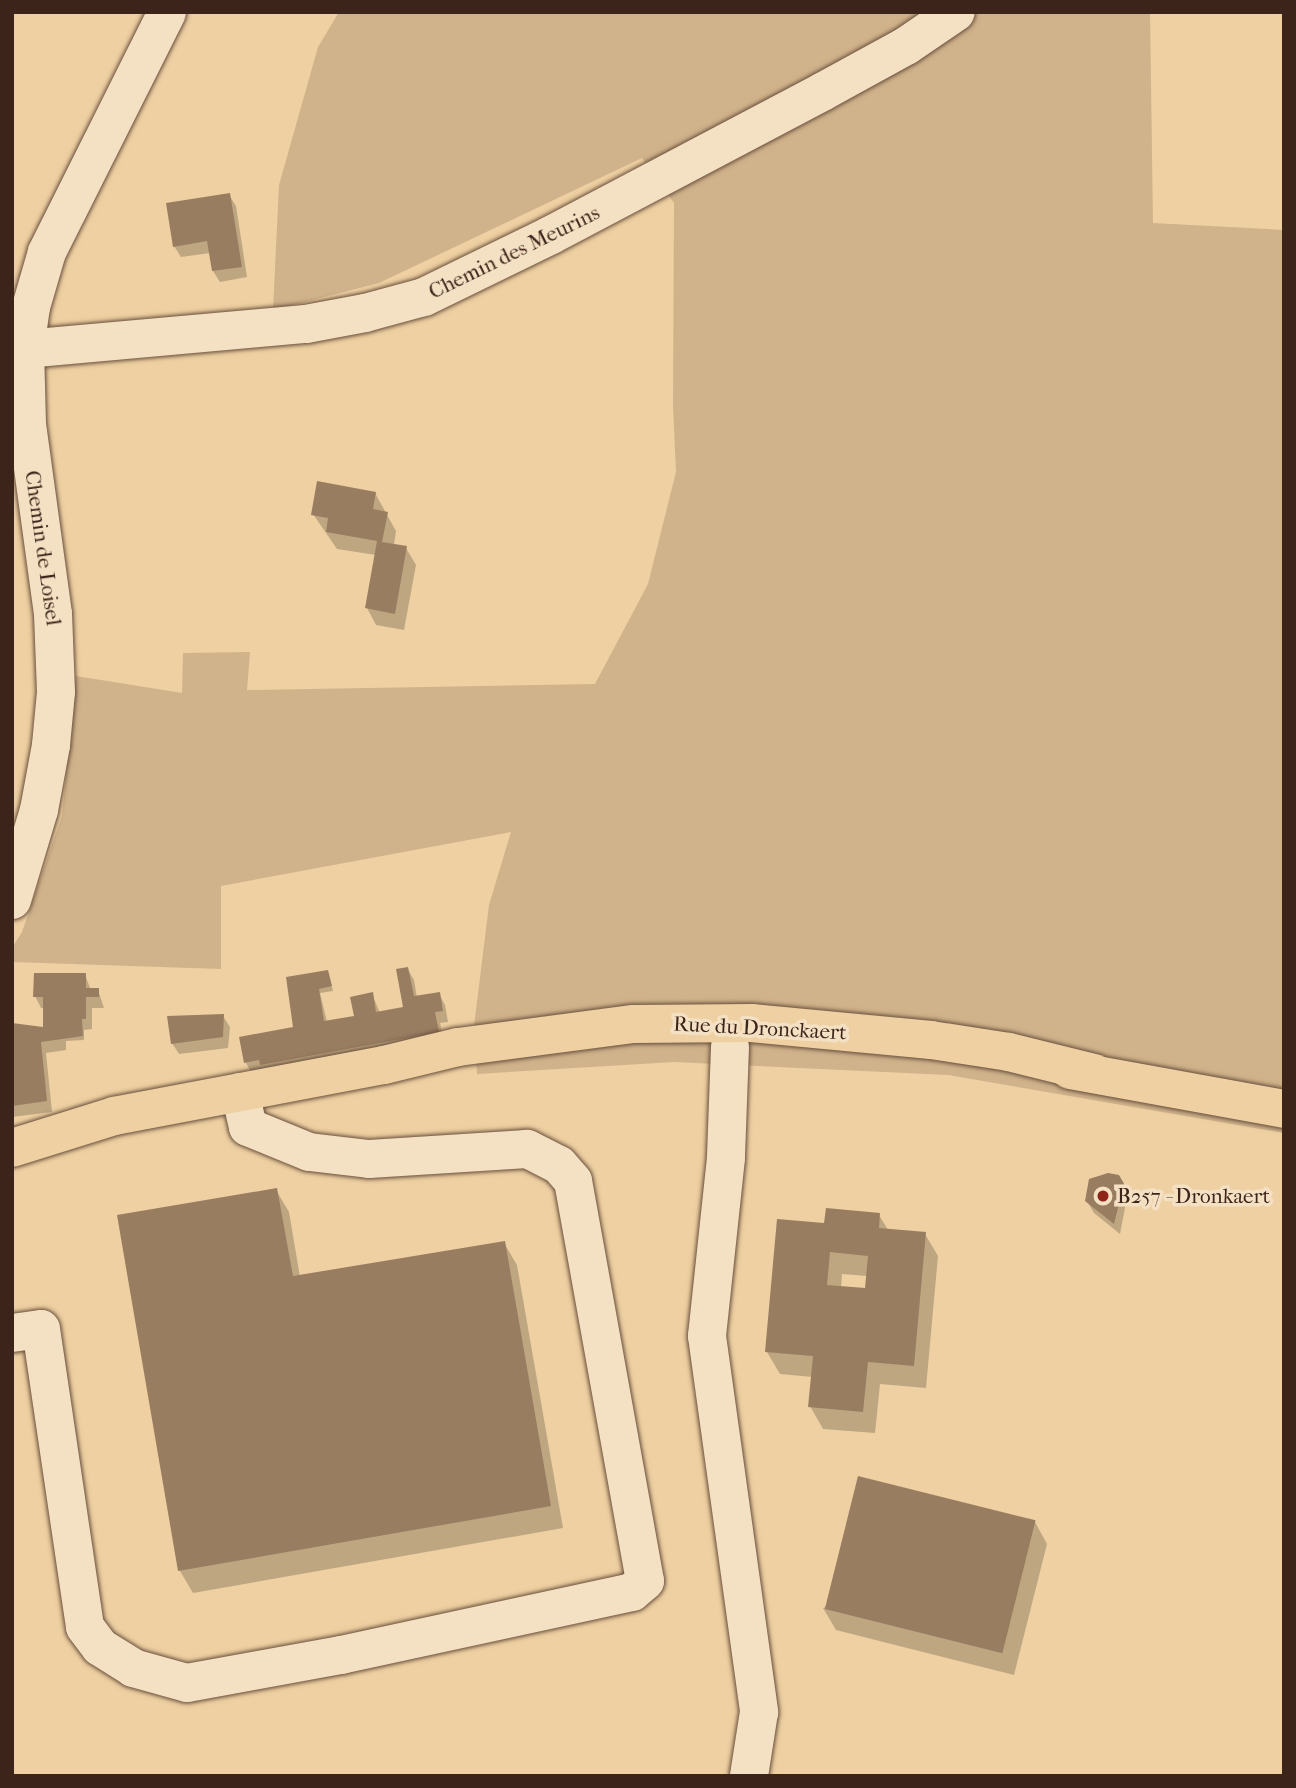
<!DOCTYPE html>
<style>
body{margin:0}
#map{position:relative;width:1296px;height:1788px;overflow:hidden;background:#eed0a2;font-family:"IM FELL French Canon",serif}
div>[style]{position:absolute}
.green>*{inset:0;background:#d0b38b}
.shadow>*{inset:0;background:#0003}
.building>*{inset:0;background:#997d61;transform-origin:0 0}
.roads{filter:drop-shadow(0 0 2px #694f3c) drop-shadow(0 0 2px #694f3c)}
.minor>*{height:38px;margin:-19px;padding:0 19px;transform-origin:19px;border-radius:19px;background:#f4e0c3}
.major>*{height:38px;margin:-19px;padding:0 19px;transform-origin:19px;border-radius:19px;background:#eed0a2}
.dots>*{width:19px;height:19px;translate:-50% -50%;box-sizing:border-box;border:4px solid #f4e0c3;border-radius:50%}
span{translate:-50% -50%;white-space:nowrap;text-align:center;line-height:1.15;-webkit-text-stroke:7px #f4e0c3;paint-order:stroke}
.street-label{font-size:21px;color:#3d241a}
.poi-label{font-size:21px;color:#3d241a}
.left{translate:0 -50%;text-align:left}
.frame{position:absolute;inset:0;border:14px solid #3d241a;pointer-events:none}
</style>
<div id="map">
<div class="green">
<div style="clip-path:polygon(339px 12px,1150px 12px,1153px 223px,1284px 230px,1284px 1133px,948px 1075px,674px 1062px,477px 1074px,474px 1026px,489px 905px,511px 832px,221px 886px,221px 969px,12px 962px,12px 948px,22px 932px,62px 816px,76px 676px,182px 693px,183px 653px,250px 652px,247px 690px,595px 684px,648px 584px,676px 472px,673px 405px,674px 203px,642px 158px,379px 283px,273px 310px,279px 185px,318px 47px)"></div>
</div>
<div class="shadow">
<div style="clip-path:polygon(229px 195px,236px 206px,247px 277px,220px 282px,213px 271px,210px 253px,181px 257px,174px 246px)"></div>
<div style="clip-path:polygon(375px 493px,396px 531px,394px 545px,406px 548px,416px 565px,404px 630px,376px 625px,367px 608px,376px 555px,337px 549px,313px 514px)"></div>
<div style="clip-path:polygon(407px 968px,414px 980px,417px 998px,439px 994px,445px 1005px,448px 1022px,440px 1023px,444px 1043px,252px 1074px,246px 1063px,295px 1029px,328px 972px,333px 991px,320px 993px,327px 1022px,356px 1017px,372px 994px,380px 1013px,405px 1008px)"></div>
<div style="clip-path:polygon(85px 975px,91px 990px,98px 990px,104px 1008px,92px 1008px,92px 1029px,84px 1030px,84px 1040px,66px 1041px,66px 1050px,46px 1053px,52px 1112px,12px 1117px,12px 1025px,45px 1029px,45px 1008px,41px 1008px,35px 996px)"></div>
<div style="clip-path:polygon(223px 1016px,230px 1027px,228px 1048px,179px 1054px,172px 1043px)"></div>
<div style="clip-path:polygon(1108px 1175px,1122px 1180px,1128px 1192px,1120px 1234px,1094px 1213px,1087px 1201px)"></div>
<div style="clip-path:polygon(276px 1190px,289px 1212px,300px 1277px,504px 1243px,517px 1265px,563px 1528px,193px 1593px,180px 1571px)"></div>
<div style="clip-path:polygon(evenodd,879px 1215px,888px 1230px,925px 1234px,938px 1256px,926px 1388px,880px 1384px,875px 1433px,823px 1429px,810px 1406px,813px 1377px,780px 1374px,767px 1352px,826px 1225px,879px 1215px,842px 1274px,867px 1276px,866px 1290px,841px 1288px,842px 1274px)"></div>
<div style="clip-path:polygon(1035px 1522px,1047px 1544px,1014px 1675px,836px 1630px,823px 1608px)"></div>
</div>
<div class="building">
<div style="clip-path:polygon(230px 193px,242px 267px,212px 271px,207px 241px,173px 247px,166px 203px)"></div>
<div style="clip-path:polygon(317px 481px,376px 492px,373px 509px,388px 512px,382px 542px,407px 546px,395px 614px,365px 608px,377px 541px,326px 532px,328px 518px,311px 515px)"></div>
<div style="clip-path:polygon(408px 967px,414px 996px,440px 992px,443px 1011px,435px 1012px,439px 1032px,260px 1065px,259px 1060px,244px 1063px,239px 1037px,293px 1027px,286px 977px,328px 970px,332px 986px,319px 989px,324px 1021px,354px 1016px,350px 997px,373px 992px,376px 1012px,403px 1007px,396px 969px)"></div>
<div style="clip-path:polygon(34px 973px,86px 973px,86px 988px,99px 988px,99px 997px,86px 997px,86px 1019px,82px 1019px,83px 1036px,41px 1042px,47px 1101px,12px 1106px,12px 1023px,43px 1027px,43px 997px,33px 997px)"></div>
<div style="clip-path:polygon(224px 1014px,223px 1037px,171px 1044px,167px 1016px)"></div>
<div style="clip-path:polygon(1108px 1173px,1119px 1175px,1124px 1184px,1114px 1224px,1085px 1201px,1089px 1179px)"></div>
<div style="clip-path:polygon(277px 1188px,293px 1276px,505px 1241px,551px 1506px,178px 1571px,117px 1215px)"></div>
<div style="clip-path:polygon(evenodd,826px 1208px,880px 1213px,879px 1228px,926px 1232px,914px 1366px,868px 1362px,863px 1412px,808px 1407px,813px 1356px,765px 1352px,777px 1219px,824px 1223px,826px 1208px,830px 1252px,868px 1256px,865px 1288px,827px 1285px,830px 1252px)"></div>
<div style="left:858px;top:1476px;width:183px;height:137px;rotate:14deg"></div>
</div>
<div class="roads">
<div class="minor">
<div style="left:25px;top:349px;width:282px;rotate:-5.1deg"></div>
<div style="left:306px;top:324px;width:60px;rotate:-10.6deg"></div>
<div style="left:365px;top:313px;width:61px;rotate:-15.2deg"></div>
<div style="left:424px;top:297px;width:141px;rotate:-26deg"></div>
<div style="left:551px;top:235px;width:306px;rotate:-27.8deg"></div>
<div style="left:822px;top:92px;width:96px;rotate:-28.7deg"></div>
<div style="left:906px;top:46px;width:60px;rotate:-34.2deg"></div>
<div style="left:12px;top:900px;width:94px;rotate:-73.3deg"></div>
<div style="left:39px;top:810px;width:66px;rotate:-79.5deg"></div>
<div style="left:51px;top:745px;width:53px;rotate:-84.6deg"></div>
<div style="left:56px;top:692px;width:78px;rotate:-92.2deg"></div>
<div style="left:53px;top:614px;width:192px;rotate:-97.8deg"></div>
<div style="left:27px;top:424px;width:75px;rotate:-91.5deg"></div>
<div style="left:25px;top:349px;width:42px;rotate:-81.9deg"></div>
<div style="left:31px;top:307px;width:57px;rotate:-73.8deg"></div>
<div style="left:47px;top:252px;width:268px;rotate:-63.4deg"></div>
<div style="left:730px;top:1047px;width:111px;rotate:92.1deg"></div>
<div style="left:726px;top:1158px;width:179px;rotate:96.1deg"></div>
<div style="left:707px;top:1336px;width:380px;rotate:82.1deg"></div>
<div style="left:759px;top:1712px;width:65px;rotate:98.9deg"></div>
<div style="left:12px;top:1333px;width:29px;rotate:-8deg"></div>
<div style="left:41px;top:1329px;width:301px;rotate:81.6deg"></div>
<div style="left:85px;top:1627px;width:25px;rotate:53deg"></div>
<div style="left:100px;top:1647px;width:39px;rotate:32deg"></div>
<div style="left:133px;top:1668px;width:56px;rotate:15.5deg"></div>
<div style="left:187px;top:1683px;width:157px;rotate:-10.3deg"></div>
<div style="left:341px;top:1655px;width:298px;rotate:-12.2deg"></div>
<div style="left:632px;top:1592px;width:17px;rotate:-40deg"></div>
<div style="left:645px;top:1581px;width:406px;rotate:-100.2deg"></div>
<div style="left:573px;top:1181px;width:21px;rotate:-131deg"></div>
<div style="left:559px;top:1165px;width:36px;rotate:-153deg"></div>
<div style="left:527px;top:1149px;width:158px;rotate:176.4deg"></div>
<div style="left:369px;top:1159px;width:60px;rotate:-173.3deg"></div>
<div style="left:309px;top:1152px;width:66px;rotate:-157.7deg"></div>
<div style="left:248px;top:1127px;width:36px;rotate:-103deg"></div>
</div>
<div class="major">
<div style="left:1070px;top:1070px;width:218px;rotate:10.3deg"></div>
<div style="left:12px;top:1148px;width:107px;rotate:-17.4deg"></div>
<div style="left:114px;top:1116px;width:275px;rotate:-10.7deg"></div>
<div style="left:384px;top:1065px;width:76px;rotate:-13.7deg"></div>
<div style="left:458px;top:1047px;width:177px;rotate:-7.5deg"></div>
<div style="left:633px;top:1024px;width:118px;rotate:-0.5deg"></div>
<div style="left:751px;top:1023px;width:181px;rotate:5.4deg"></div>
<div style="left:931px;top:1040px;width:79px;rotate:8.7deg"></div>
<div style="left:1009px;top:1052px;width:88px;rotate:13.9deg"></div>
</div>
</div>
<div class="dots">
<div style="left:1103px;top:1196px;background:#8f2418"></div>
</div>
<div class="street-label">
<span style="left:514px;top:252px;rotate:-26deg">Chemin des Meurins</span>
<span style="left:43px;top:548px;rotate:82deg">Chemin de Loisel</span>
<span style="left:760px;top:1028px;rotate:3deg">Rue du Dronckaert</span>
</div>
<div class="poi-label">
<span class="left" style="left:1117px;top:1196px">B257 - Dronkaert</span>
</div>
<div class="frame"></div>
</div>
